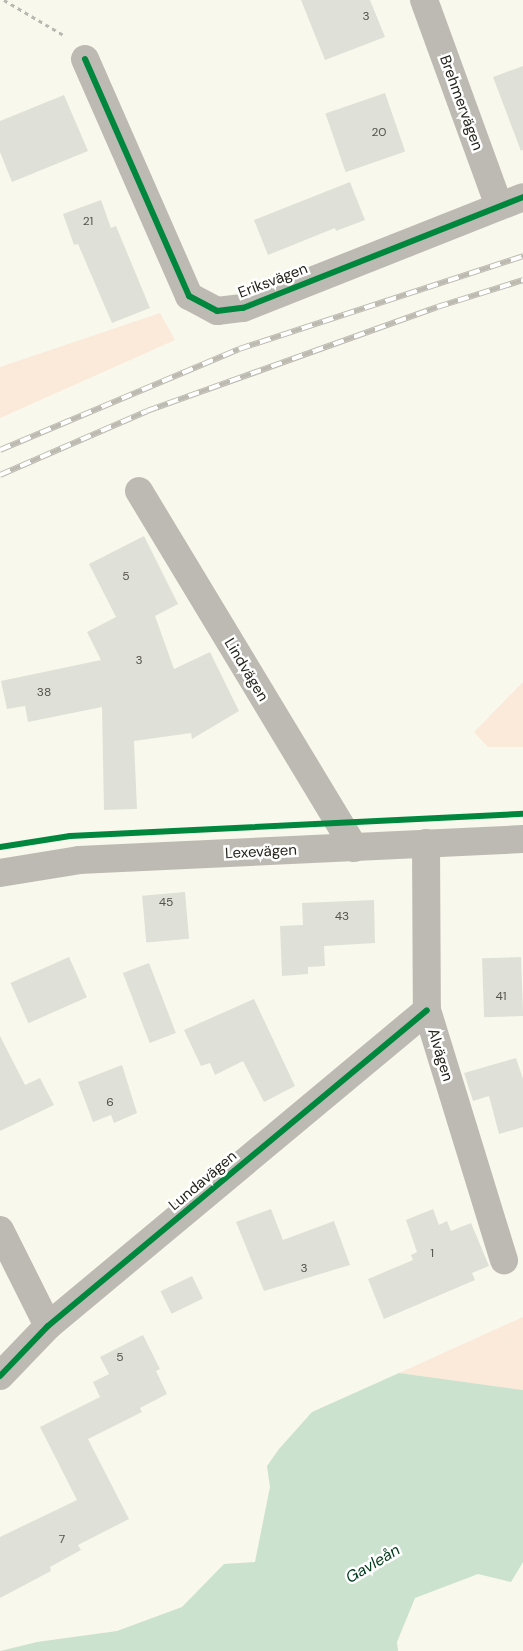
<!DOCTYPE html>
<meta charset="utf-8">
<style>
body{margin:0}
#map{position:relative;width:523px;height:1651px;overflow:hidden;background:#f9f8ec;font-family:"DM Sans",sans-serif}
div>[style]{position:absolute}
.green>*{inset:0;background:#fbeada}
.water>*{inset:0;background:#cbe2ce}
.building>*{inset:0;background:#dfe0d7;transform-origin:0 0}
.path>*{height:3px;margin-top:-1.5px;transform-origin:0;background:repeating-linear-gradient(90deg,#b8b7b0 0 4px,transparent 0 8px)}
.minor>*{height:28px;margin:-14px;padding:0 14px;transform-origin:14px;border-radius:14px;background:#bdbab3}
.tertiary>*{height:28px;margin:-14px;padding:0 14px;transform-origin:14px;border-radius:14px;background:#bdbab3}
.rail>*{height:5.5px;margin-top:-2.75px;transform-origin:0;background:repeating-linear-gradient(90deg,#fff 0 11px,#bdbab2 0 22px);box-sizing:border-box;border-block:1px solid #bdbab2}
.cycleway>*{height:6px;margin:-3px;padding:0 3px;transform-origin:3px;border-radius:3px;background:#00873e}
span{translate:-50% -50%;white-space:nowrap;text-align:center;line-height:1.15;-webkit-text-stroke:5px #fff;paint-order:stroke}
.number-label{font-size:12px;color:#53524a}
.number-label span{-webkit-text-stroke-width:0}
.street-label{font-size:15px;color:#24231b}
.water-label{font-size:16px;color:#003a1b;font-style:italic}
</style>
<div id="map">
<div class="green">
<div style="clip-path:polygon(160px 313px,175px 340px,0 418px,0 367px)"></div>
<div style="clip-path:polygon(523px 682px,523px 747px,488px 747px,474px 732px)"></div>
<div style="clip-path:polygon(523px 1317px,523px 1390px,399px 1373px)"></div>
</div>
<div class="water">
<div style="clip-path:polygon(399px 1373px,523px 1390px,523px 1562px,511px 1582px,478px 1574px,415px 1598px,397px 1642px,398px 1651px,0 1651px,37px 1642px,117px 1631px,182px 1607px,224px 1564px,255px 1562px,270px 1487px,267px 1466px,279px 1449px,312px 1412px)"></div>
</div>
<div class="building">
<div style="clip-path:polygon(301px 0,370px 0,385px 37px,325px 60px)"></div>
<div style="clip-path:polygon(523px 66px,523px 150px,521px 151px,493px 77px)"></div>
<div style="left:385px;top:93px;width:62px;height:63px;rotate:71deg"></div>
<div style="clip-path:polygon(64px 95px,88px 151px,12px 182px,0 152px,0 121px)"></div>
<div style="clip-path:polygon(350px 182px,365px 220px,336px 231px,335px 228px,268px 255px,254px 220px)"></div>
<div style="clip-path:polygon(101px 200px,111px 228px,116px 226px,150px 308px,112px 323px,78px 244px,74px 245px,63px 214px)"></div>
<div style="clip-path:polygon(144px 536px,178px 604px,155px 616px,174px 669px,210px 652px,239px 711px,192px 739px,191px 733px,134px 741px,137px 809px,104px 810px,102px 707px,28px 722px,25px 706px,7px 709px,1px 681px,101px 660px,87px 632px,116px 617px,89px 564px)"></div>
<div style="left:185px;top:892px;width:47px;height:43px;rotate:85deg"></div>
<div style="clip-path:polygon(374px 900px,375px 943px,324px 946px,325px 966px,308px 967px,308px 974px,282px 976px,280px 926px,303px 925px,302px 903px)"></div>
<div style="left:69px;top:957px;width:44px;height:64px;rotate:66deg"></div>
<div style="left:521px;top:957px;width:59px;height:39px;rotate:88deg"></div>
<div style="left:149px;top:963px;width:75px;height:28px;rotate:69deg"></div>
<div style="clip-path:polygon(254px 999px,295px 1086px,264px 1102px,243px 1061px,215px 1075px,210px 1063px,201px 1066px,184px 1030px)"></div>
<div style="clip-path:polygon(0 1036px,25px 1085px,40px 1078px,54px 1105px,0 1131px)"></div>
<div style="clip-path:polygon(516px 1058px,523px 1079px,523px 1127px,499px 1134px,489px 1096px,473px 1101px,464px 1073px)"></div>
<div style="clip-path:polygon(122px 1065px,137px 1113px,114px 1123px,111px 1115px,93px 1122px,78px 1082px)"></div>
<div style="clip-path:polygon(271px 1209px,283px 1240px,334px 1221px,350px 1265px,264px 1291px,236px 1222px)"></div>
<div style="clip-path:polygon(433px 1209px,439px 1225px,447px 1221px,451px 1231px,471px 1223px,489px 1266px,472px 1273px,475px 1280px,384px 1319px,368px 1279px,413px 1260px,411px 1255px,417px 1252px,406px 1220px)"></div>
<div style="left:192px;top:1276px;width:25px;height:35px;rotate:64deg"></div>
<div style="clip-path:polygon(143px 1335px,160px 1369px,156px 1371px,167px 1394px,140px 1408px,142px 1412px,88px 1439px,129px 1519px,78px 1545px,81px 1550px,50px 1567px,51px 1571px,0 1598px,0 1537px,77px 1500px,40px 1427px,100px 1397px,93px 1382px,109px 1374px,100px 1357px)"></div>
</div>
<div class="path">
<div style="left:4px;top:0;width:71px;rotate:30.5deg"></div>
</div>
<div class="minor">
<div style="left:424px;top:0;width:219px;rotate:70deg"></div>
<div style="left:85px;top:59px;width:259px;rotate:66.3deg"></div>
<div style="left:189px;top:296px;width:32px;rotate:28deg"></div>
<div style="left:217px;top:311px;width:26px;rotate:-7deg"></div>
<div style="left:243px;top:308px;width:301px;rotate:-21.6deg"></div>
<div style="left:139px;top:491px;width:417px;rotate:58.9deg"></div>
<div style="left:426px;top:843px;width:167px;rotate:89.7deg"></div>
<div style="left:427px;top:1010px;width:262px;rotate:72.9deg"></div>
<div style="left:0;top:1230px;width:107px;rotate:63.4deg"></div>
<div style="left:0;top:1376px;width:69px;rotate:-46.2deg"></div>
<div style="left:48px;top:1326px;width:493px;rotate:-39.8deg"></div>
</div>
<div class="tertiary">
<div style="left:0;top:873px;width:80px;rotate:-9.3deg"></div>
<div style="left:79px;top:860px;width:444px;rotate:-2.7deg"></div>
</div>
<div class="rail">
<div style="left:0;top:450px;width:259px;rotate:-22.9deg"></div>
<div style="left:239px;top:349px;width:299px;rotate:-18.1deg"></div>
<div style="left:0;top:475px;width:160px;rotate:-23.5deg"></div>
<div style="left:147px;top:411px;width:308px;rotate:-19.7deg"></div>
<div style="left:437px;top:307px;width:90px;rotate:-17.4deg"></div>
</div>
<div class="cycleway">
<div style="left:85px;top:59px;width:259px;rotate:66.3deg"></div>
<div style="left:189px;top:296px;width:32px;rotate:28deg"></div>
<div style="left:217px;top:311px;width:26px;rotate:-7deg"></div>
<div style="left:243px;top:308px;width:301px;rotate:-21.6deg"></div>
<div style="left:0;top:847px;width:71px;rotate:-8.9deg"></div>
<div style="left:70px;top:836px;width:454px;rotate:-2.8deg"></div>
<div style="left:0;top:1376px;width:69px;rotate:-46.2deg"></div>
<div style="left:48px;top:1326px;width:493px;rotate:-39.8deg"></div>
</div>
<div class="number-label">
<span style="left:366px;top:17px">3</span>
<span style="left:379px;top:133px">20</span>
<span style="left:88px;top:222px">21</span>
<span style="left:126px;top:577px">5</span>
<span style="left:139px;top:661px">3</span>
<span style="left:44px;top:693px">38</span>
<span style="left:166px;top:903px">45</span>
<span style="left:342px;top:917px">43</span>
<span style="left:501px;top:997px">41</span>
<span style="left:110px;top:1103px">6</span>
<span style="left:432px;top:1254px">1</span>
<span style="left:304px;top:1269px">3</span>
<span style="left:120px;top:1358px">5</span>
<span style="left:62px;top:1540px">7</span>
</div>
<div class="street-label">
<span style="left:461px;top:103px;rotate:70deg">Brehmervägen</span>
<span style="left:273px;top:281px;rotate:-21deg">Eriksvägen</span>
<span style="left:246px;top:670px;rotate:59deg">Lindvägen</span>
<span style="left:261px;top:852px;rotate:-3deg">Lexevägen</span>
<span style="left:440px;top:1055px;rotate:73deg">Alvägen</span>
<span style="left:203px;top:1181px;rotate:-40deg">Lundavägen</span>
</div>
<div class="water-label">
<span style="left:373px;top:1564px;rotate:-31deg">Gavleån</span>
</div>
</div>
